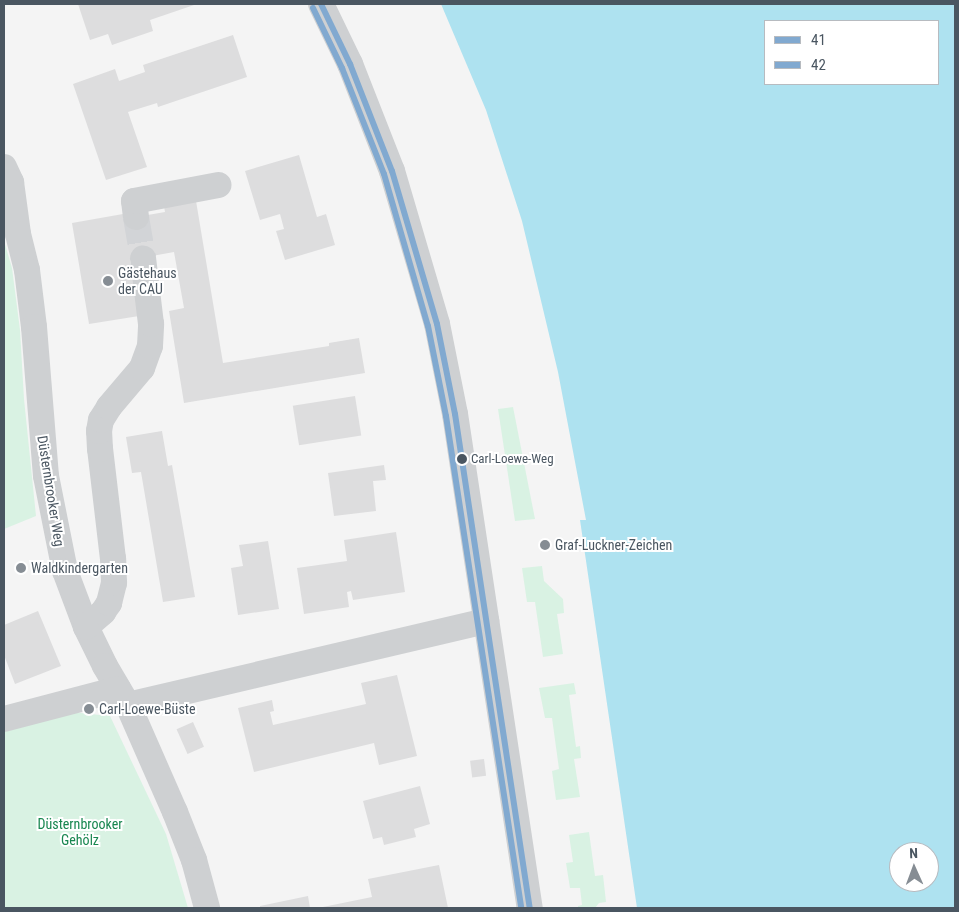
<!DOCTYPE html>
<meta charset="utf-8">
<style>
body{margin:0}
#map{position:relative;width:959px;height:912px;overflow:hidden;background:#f4f4f4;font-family:"Roboto Condensed",sans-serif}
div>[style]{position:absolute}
.green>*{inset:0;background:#d9f2e3}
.water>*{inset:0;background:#aee2f0}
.building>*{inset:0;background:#ddddde;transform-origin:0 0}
.minor-tunnel>*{height:26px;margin-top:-13px;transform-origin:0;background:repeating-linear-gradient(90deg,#d2d4d7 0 26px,transparent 0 39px)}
.minor>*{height:26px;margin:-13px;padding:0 13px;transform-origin:13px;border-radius:13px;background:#ced0d2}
.bus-1>*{height:6px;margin:-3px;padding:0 3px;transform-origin:3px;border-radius:3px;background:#81a9d0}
.bus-2>*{height:6px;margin:-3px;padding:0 3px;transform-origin:3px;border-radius:3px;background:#81a9d0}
.dots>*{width:14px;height:14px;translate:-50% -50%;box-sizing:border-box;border:2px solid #fff;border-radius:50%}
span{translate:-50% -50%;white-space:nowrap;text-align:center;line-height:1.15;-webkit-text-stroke:4px #fff;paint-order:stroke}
.bus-label{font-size:13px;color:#4a5661}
.left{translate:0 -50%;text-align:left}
.poi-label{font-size:14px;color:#4a5661}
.street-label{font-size:14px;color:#4a5661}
.park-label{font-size:14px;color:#17864f}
.frame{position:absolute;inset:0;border:5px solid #4a5661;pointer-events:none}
.legend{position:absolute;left:764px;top:20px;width:175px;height:65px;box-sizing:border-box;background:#fff;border:1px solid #b7bbc0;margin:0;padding:6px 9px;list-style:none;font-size:15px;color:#4a5661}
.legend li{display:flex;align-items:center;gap:10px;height:25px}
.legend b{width:25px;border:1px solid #b7bbc0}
.north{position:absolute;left:889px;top:842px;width:50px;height:50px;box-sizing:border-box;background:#fff;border:1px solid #b7bbc0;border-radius:50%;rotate:358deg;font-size:14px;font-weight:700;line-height:20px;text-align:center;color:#4a5661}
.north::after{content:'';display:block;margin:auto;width:18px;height:22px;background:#868d94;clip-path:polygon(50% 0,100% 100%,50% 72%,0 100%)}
</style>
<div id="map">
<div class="green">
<div style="clip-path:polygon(4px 241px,12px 268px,20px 330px,24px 399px,36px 516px,4px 529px)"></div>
<div style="clip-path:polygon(513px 407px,535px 519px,515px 521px,498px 409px)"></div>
<div style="clip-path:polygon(542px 566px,544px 581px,563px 599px,564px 613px,557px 614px,563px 654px,543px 657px,535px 602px,527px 602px,522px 568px)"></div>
<div style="clip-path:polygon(574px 683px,576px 694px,569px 695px,576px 747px,580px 746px,581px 758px,574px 759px,580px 797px,556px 800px,552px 771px,559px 769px,552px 718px,545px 718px,539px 688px)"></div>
<div style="clip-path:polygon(61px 711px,110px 716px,166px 834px,188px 908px,4px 908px,4px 727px)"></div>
<div style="clip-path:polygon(589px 832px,595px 876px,603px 875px,606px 902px,599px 903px,595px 908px,578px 908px,578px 906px,582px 905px,580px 888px,570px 888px,566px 863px,573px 862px,569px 835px)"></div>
</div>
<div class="water">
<div style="clip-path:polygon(evenodd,441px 4px,955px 4px,955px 908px,637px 908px,580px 520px,586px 520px,558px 372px,522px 221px,486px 110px,441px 4px,765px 21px,938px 21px,938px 84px,765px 84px,765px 21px,441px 4px,899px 852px,929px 852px,929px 882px,899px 882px,899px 852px)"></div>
</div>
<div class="building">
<div style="clip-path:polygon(78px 4px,197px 4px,150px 20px,153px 31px,112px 45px,108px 34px,90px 40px)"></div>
<div style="clip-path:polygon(233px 35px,247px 77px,158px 107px,157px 103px,128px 112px,147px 167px,106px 180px,73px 84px,115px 69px,119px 81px,145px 72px,143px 65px)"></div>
<div style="clip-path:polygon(299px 155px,317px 217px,326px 214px,335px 245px,285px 260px,276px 231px,284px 229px,280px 214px,260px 220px,245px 171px)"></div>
<div style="clip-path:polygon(196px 201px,223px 363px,329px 346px,329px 343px,359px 338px,365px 373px,184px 403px,169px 311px,184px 308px,174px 252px,130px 260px,139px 316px,89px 324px,72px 223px,123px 214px,123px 219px,136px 217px,165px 212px,164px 206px)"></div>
<div style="left:355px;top:396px;width:40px;height:63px;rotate:81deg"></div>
<div style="clip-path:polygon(162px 431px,168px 466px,172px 465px,195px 597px,163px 602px,141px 472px,132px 473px,126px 437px)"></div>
<div style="clip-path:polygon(384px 465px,386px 480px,373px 481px,376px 511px,334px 516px,328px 473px)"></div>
<div style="clip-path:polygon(396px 532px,405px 592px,353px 600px,351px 591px,347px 592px,349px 607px,304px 614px,297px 568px,347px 561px,344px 540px)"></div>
<div style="clip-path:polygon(268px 541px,279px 609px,238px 615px,231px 568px,243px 566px,239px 545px)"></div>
<div style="clip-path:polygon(38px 611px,61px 666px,15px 684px,4px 655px,4px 625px)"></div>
<div style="clip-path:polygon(397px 675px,417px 756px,379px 765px,374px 743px,254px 772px,238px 708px,272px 700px,274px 711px,270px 712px,273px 725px,366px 704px,361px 683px)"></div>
<div style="left:193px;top:722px;width:27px;height:18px;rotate:66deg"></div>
<div style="left:484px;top:759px;width:17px;height:14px;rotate:83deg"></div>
<div style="clip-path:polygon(420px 786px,430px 824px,414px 829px,416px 837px,384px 845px,382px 837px,373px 839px,363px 801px)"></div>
<div style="clip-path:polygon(439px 865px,448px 908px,318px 908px,372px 897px,368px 879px)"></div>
<div style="clip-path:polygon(308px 896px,310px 908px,260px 908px,260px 906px)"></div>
</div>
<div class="minor-tunnel">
<div style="left:136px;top:217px;width:42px;rotate:80.3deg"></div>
</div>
<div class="minor">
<div style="left:321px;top:4px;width:67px;rotate:64.2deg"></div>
<div style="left:350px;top:64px;width:115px;rotate:68.6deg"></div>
<div style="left:392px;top:171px;width:159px;rotate:73.6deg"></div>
<div style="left:437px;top:324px;width:92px;rotate:78.7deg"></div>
<div style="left:455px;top:414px;width:500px;rotate:81.4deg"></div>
<div style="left:4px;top:167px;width:17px;rotate:65deg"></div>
<div style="left:11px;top:182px;width:52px;rotate:82.3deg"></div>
<div style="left:18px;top:234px;width:37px;rotate:76deg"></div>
<div style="left:27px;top:270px;width:57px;rotate:83deg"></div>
<div style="left:34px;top:327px;width:149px;rotate:85.4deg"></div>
<div style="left:46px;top:476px;width:97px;rotate:78.7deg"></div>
<div style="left:65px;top:571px;width:60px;rotate:69.4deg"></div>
<div style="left:86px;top:627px;width:43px;rotate:64deg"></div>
<div style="left:105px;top:666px;width:45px;rotate:59.5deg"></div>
<div style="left:128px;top:705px;width:117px;rotate:66.3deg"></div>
<div style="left:175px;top:812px;width:52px;rotate:68.4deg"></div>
<div style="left:194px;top:860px;width:50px;rotate:74.8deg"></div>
<div style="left:136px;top:217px;width:16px;rotate:-97deg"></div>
<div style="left:134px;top:201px;width:86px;rotate:-10.7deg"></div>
<div style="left:86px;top:627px;width:23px;rotate:-41deg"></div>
<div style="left:103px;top:612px;width:11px;rotate:-56deg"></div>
<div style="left:109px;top:603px;width:21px;rotate:-76deg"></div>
<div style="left:114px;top:583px;width:24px;rotate:-92deg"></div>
<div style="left:113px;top:559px;width:111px;rotate:-96.7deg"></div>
<div style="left:100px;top:449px;width:18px;rotate:-93deg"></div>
<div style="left:99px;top:431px;width:11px;rotate:-80deg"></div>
<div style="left:101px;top:420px;width:15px;rotate:-58deg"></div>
<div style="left:109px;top:407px;width:51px;rotate:-49.8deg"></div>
<div style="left:142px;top:368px;width:23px;rotate:-70deg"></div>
<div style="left:150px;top:346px;width:22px;rotate:-87deg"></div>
<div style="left:151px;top:324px;width:66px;rotate:-96.9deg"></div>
<div style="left:128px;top:705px;width:368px;rotate:-13.2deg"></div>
<div style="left:4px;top:719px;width:118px;rotate:-14.7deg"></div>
</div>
<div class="bus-1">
<div style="left:321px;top:4px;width:67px;rotate:64.2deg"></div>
<div style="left:350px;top:64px;width:115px;rotate:68.6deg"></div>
<div style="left:392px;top:171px;width:159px;rotate:73.6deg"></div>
<div style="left:437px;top:324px;width:92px;rotate:78.7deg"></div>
<div style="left:455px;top:414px;width:500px;rotate:81.4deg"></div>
</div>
<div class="bus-2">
<div style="left:313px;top:8px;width:67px;rotate:64.2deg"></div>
<div style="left:342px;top:68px;width:114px;rotate:68.4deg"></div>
<div style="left:384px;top:174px;width:158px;rotate:73.9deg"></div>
<div style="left:428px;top:326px;width:92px;rotate:78.7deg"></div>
<div style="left:446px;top:416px;width:498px;rotate:81.3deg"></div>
</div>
<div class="dots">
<div style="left:108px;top:281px;background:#868d94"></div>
<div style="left:462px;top:459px;background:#4a5661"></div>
<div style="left:545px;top:545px;background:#868d94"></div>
<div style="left:21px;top:568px;background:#868d94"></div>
<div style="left:89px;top:709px;background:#868d94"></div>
</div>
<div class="bus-label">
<span class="left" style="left:471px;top:459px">Carl-Loewe-Weg</span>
</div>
<div class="poi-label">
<span class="left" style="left:118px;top:281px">Gästehaus<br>der CAU</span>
<span class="left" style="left:555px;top:545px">Graf-Luckner-Zeichen</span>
<span class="left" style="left:31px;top:568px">Waldkindergarten</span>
<span class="left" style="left:99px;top:709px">Carl-Loewe-Büste</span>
</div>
<div class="street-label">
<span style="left:51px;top:491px;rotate:81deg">Düsternbrooker Weg</span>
</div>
<div class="park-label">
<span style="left:80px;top:832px">Düsternbrooker<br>Gehölz</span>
</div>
<div class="frame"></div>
<ul class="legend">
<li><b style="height:6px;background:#81a9d0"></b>41</li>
<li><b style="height:6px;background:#81a9d0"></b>42</li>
</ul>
<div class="north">N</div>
</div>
